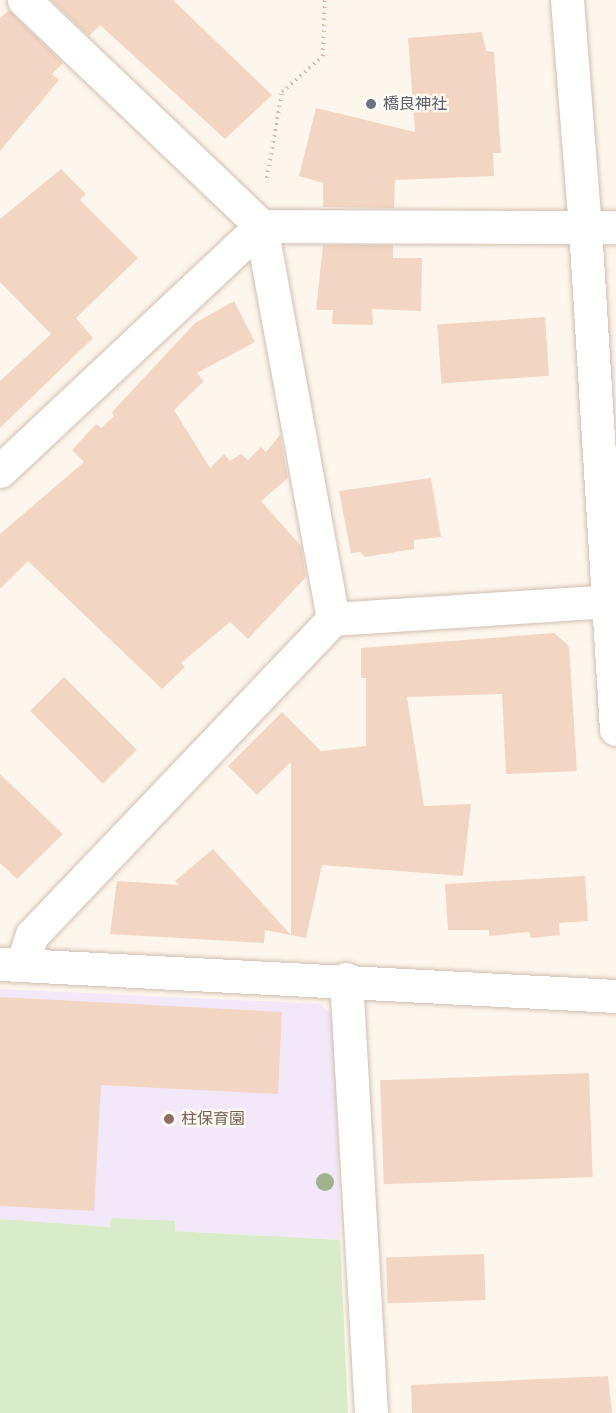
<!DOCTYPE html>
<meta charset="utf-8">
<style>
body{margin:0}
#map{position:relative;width:616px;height:1413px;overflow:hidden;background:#fdf6ec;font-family:Karla,"Noto Sans JP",sans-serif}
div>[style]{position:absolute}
.education>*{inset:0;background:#f3e8fa}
.green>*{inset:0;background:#d8ecc9}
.building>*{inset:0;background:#f3d5c3;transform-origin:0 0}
.path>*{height:4px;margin-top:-2px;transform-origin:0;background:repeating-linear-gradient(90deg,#d9b8a5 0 1.5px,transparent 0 6px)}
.roads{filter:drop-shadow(0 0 2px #d1beb0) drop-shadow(0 0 2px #d1beb0)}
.street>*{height:33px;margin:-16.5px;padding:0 16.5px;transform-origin:16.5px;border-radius:16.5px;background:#fff}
.secondary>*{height:33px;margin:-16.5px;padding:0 16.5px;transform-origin:16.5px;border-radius:16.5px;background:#fff}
.trees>*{width:18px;height:18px;margin:-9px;border-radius:50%;background:#a0b28e}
.dots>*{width:16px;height:16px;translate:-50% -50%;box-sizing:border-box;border:3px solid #fffaf3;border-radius:50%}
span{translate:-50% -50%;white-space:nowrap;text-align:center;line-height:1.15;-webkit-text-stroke:4.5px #fffaf3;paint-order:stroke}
.worship-label{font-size:16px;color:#5b616d}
.left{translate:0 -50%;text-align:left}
.education-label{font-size:16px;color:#785e54}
</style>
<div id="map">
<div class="education">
<div style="clip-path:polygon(0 989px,321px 1004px,335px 1020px,340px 1240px,175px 1231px,175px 1222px,111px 1218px,111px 1227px,0 1219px)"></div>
</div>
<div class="green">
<div style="clip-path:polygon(111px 1218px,175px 1221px,175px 1231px,340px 1240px,348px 1413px,0 1413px,0 1219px,110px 1227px)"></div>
</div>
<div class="building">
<div style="clip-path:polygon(51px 0,173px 0,272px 95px,225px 139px,100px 25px,89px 36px)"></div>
<div style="clip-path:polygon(9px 10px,63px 63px,52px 74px,59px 80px,0 151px,0 18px)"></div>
<div style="clip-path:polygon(482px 32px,486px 51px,494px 52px,501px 153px,493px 153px,494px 176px,395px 180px,394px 208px,323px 207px,323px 183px,299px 176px,316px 108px,415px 132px,408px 38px)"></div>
<div style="clip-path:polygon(61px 169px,86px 194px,80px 200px,138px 258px,76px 318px,93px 338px,0 428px,0 381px,51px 334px,0 282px,0 219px)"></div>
<div style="clip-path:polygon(323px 245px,393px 245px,393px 258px,422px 258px,421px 311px,372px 309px,373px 325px,332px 324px,333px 310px,316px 310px)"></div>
<div style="clip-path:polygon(234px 301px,255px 342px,197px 373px,204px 381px,174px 410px,210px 468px,224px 454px,230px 461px,241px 454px,248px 460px,261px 447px,266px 452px,280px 435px,288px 478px,261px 501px,301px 546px,306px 577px,248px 639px,230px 622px,181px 663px,185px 667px,162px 689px,28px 561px,0 589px,0 534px,84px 462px,72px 450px,96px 424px,101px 428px,114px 416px,112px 412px,195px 323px)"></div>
<div style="left:545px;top:317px;width:59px;height:108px;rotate:86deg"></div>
<div style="clip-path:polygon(431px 478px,441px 537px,414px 540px,414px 549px,365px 557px,360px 552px,351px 553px,339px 491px)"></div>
<div style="clip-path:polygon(554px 633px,569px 646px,577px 771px,506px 774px,502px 694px,407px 697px,424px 806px,471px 804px,463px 876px,322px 865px,306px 938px,265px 930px,264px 943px,110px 934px,117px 881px,179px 885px,175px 881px,213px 849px,291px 935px,291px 762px,257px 795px,228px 766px,282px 712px,321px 751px,366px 746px,366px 678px,361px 678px,361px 648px)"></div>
<div style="left:64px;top:677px;width:103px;height:48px;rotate:45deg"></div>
<div style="clip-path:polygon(0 774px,63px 834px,17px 879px,0 863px)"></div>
<div style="clip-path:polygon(585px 876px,588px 921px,559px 923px,560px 935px,531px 938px,529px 932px,489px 936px,489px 930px,448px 930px,445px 884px)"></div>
<div style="clip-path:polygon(0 997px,282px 1012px,278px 1094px,101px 1085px,94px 1211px,0 1206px)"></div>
<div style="left:589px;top:1073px;width:104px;height:209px;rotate:88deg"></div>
<div style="left:484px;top:1254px;width:46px;height:98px;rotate:88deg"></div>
<div style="clip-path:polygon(608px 1376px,612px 1413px,412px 1413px,411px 1385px)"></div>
</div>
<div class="path">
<div style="left:267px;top:178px;width:87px;rotate:-80.1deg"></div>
<div style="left:282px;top:92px;width:55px;rotate:-41.3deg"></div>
<div style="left:323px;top:56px;width:56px;rotate:-88deg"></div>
</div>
<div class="roads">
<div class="street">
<div style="left:24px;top:0;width:327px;rotate:43.6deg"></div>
<div style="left:261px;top:226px;width:355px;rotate:0.2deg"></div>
<div style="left:0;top:471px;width:358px;rotate:-43.2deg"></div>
<div style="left:333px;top:619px;width:276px;rotate:-3.7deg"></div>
<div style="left:1px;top:964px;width:616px;rotate:2.98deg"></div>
<div style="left:22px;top:965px;width:32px;rotate:-72deg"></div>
<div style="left:32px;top:935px;width:436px;rotate:-46.4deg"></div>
<div style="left:333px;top:619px;width:400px;rotate:-100.4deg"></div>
<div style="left:346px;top:979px;width:435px;rotate:86.7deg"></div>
</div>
<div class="secondary">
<div style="left:567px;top:0;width:228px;rotate:85.5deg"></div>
<div style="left:585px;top:227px;width:503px;rotate:86.47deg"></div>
</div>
</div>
<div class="trees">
<div style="left:325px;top:1182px"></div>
</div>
<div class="dots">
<div style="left:371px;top:104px;background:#6b7280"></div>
<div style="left:169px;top:1119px;background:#8d6e63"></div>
</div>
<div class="worship-label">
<span class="left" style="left:383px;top:104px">橋良神社</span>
</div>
<div class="education-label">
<span class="left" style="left:181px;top:1119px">柱保育園</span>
</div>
</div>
